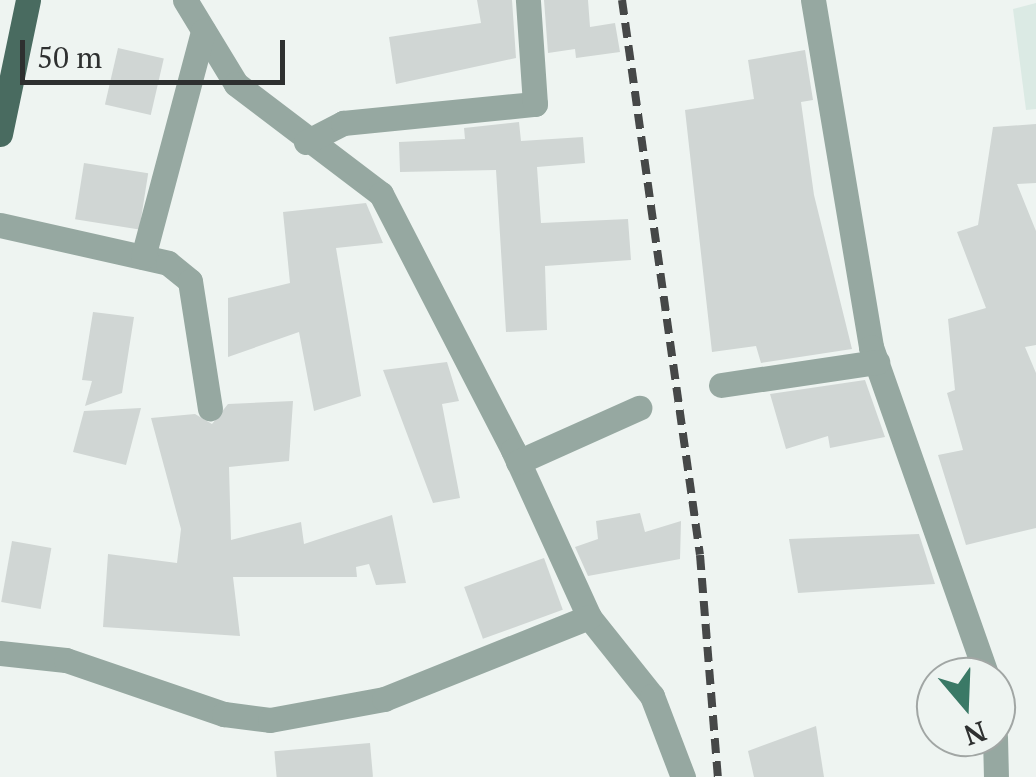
<!DOCTYPE html>
<style>
body{margin:0}
#map{position:relative;width:1036px;height:777px;overflow:hidden;background:#eef4f1;font-family:"PT Serif",serif}
div>[style]{position:absolute}
.built>*{inset:0;background:#dbeae4}
.building>*{inset:0;background:#d0d6d4;transform-origin:0 0}
.minor>*{height:25px;margin:-12.5px;padding:0 12.5px;transform-origin:12.5px;border-radius:12.5px;background:#96a8a1}
.major>*{height:25px;margin:-12.5px;padding:0 12.5px;transform-origin:12.5px;border-radius:12.5px;background:#496b60}
.rail>*{height:8px;margin-top:-4px;transform-origin:0;background:repeating-linear-gradient(90deg,#464848 0 15px,transparent 0 23px)}
span{translate:-50% -50%;white-space:nowrap;text-align:center;line-height:1.15;-webkit-text-stroke:8px #eef4f1;paint-order:stroke}
.north{position:absolute;left:916px;top:657px;width:100px;height:100px;box-sizing:border-box;background:#eef4f1;border:2px solid #a1a6a4;border-radius:50%;rotate:161deg;font-size:28px;font-weight:700;line-height:40px;text-align:center;color:#2e3030}
.north::after{content:'';display:block;margin:auto;width:35px;height:45px;background:#3a7966;clip-path:polygon(50% 0,100% 100%,50% 72%,0 100%)}
.scale{position:absolute;left:20px;top:40px;width:265px;height:45px;box-sizing:border-box;border:5px solid #2e3030;border-top:0;padding-left:12px;font-size:30px;line-height:35px;white-space:nowrap;color:#2e3030;-webkit-text-stroke:8px #eef4f1;paint-order:stroke}
</style>
<div id="map">
<div class="built">
<div style="clip-path:polygon(1036px 3px,1036px 109px,1026px 110px,1013px 9px)"></div>
</div>
<div class="building">
<div style="clip-path:polygon(477px 0,512px 0,516px 58px,396px 84px,389px 37px,481px 23px)"></div>
<div style="clip-path:polygon(544px 0,588px 0,590px 27px,615px 23px,620px 52px,576px 58px,575px 49px,548px 53px)"></div>
<div style="left:118px;top:48px;width:47px;height:58px;rotate:13deg"></div>
<div style="clip-path:polygon(805px 50px,813px 100px,801px 102px,814px 195px,852px 349px,761px 363px,756px 346px,712px 352px,685px 110px,754px 99px,748px 60px)"></div>
<div style="clip-path:polygon(519px 122px,521px 141px,583px 137px,585px 163px,537px 167px,541px 223px,628px 219px,631px 260px,545px 266px,547px 330px,506px 332px,496px 170px,400px 172px,399px 142px,465px 139px,464px 128px)"></div>
<div style="clip-path:polygon(1036px 124px,1036px 183px,1017px 184px,1036px 231px,1036px 345px,1025px 347px,1036px 373px,1036px 528px,966px 545px,938px 455px,963px 450px,947px 393px,955px 390px,948px 319px,986px 308px,957px 232px,978px 225px,993px 127px)"></div>
<div style="left:84px;top:163px;width:65px;height:57px;rotate:9deg"></div>
<div style="clip-path:polygon(366px 203px,383px 243px,336px 248px,361px 396px,314px 411px,299px 332px,228px 357px,228px 298px,290px 283px,283px 212px)"></div>
<div style="clip-path:polygon(93px 312px,134px 317px,122px 393px,85px 406px,92px 381px,82px 380px)"></div>
<div style="clip-path:polygon(447px 362px,459px 401px,442px 404px,460px 498px,433px 503px,383px 370px)"></div>
<div style="clip-path:polygon(865px 380px,885px 437px,830px 448px,828px 436px,786px 449px,770px 394px)"></div>
<div style="clip-path:polygon(293px 401px,289px 461px,229px 467px,231px 540px,301px 522px,304px 544px,392px 515px,406px 583px,376px 585px,369px 564px,356px 567px,357px 577px,233px 577px,240px 636px,103px 627px,108px 554px,177px 563px,181px 529px,151px 418px,195px 414px,212px 424px,228px 404px)"></div>
<div style="clip-path:polygon(141px 408px,126px 465px,73px 452px,84px 411px)"></div>
<div style="clip-path:polygon(640px 513px,645px 532px,681px 521px,680px 559px,588px 576px,575px 547px,598px 539px,596px 521px)"></div>
<div style="clip-path:polygon(919px 534px,935px 584px,798px 593px,789px 539px)"></div>
<div style="left:12px;top:541px;width:40px;height:62px;rotate:10deg"></div>
<div style="left:544px;top:558px;width:55px;height:85px;rotate:70deg"></div>
<div style="clip-path:polygon(816px 726px,824px 777px,754px 777px,748px 751px)"></div>
<div style="left:370px;top:743px;width:34px;height:96px;rotate:85deg"></div>
</div>
<div class="minor">
<div style="left:185px;top:0;width:98px;rotate:58.7deg"></div>
<div style="left:236px;top:84px;width:182px;rotate:37.2deg"></div>
<div style="left:381px;top:194px;width:288px;rotate:62.7deg"></div>
<div style="left:513px;top:450px;width:183px;rotate:65.5deg"></div>
<div style="left:589px;top:617px;width:101px;rotate:51.4deg"></div>
<div style="left:652px;top:696px;width:87px;rotate:69.1deg"></div>
<div style="left:813px;top:0;width:352px;rotate:80.5deg"></div>
<div style="left:871px;top:347px;width:350px;rotate:70.6deg"></div>
<div style="left:306px;top:142px;width:42px;rotate:-27.2deg"></div>
<div style="left:343px;top:123px;width:193px;rotate:-5.7deg"></div>
<div style="left:535px;top:104px;width:104px;rotate:-93.9deg"></div>
<div style="left:0;top:225px;width:172px;rotate:12.7deg"></div>
<div style="left:168px;top:263px;width:28px;rotate:39deg"></div>
<div style="left:190px;top:281px;width:129px;rotate:81.1deg"></div>
<div style="left:143px;top:257px;width:234px;rotate:-75.1deg"></div>
<div style="left:721px;top:385px;width:158px;rotate:-8.4deg"></div>
<div style="left:518px;top:462px;width:133px;rotate:-24.1deg"></div>
<div style="left:0;top:653px;width:66px;rotate:6.1deg"></div>
<div style="left:66px;top:660px;width:167px;rotate:18.9deg"></div>
<div style="left:224px;top:714px;width:46px;rotate:7.4deg"></div>
<div style="left:270px;top:720px;width:116px;rotate:-10.4deg"></div>
<div style="left:384px;top:699px;width:221px;rotate:-21.8deg"></div>
<div style="left:995px;top:737px;width:40px;rotate:88.6deg"></div>
</div>
<div class="major">
<div style="left:0;top:134px;width:137px;rotate:-78.2deg"></div>
</div>
<div class="rail">
<div style="left:622px;top:0;width:560px;rotate:82deg"></div>
<div style="left:700px;top:555px;width:223px;rotate:85.4deg"></div>
</div>
<div class="north">N</div>
<div class="scale">50 m</div>
</div>
